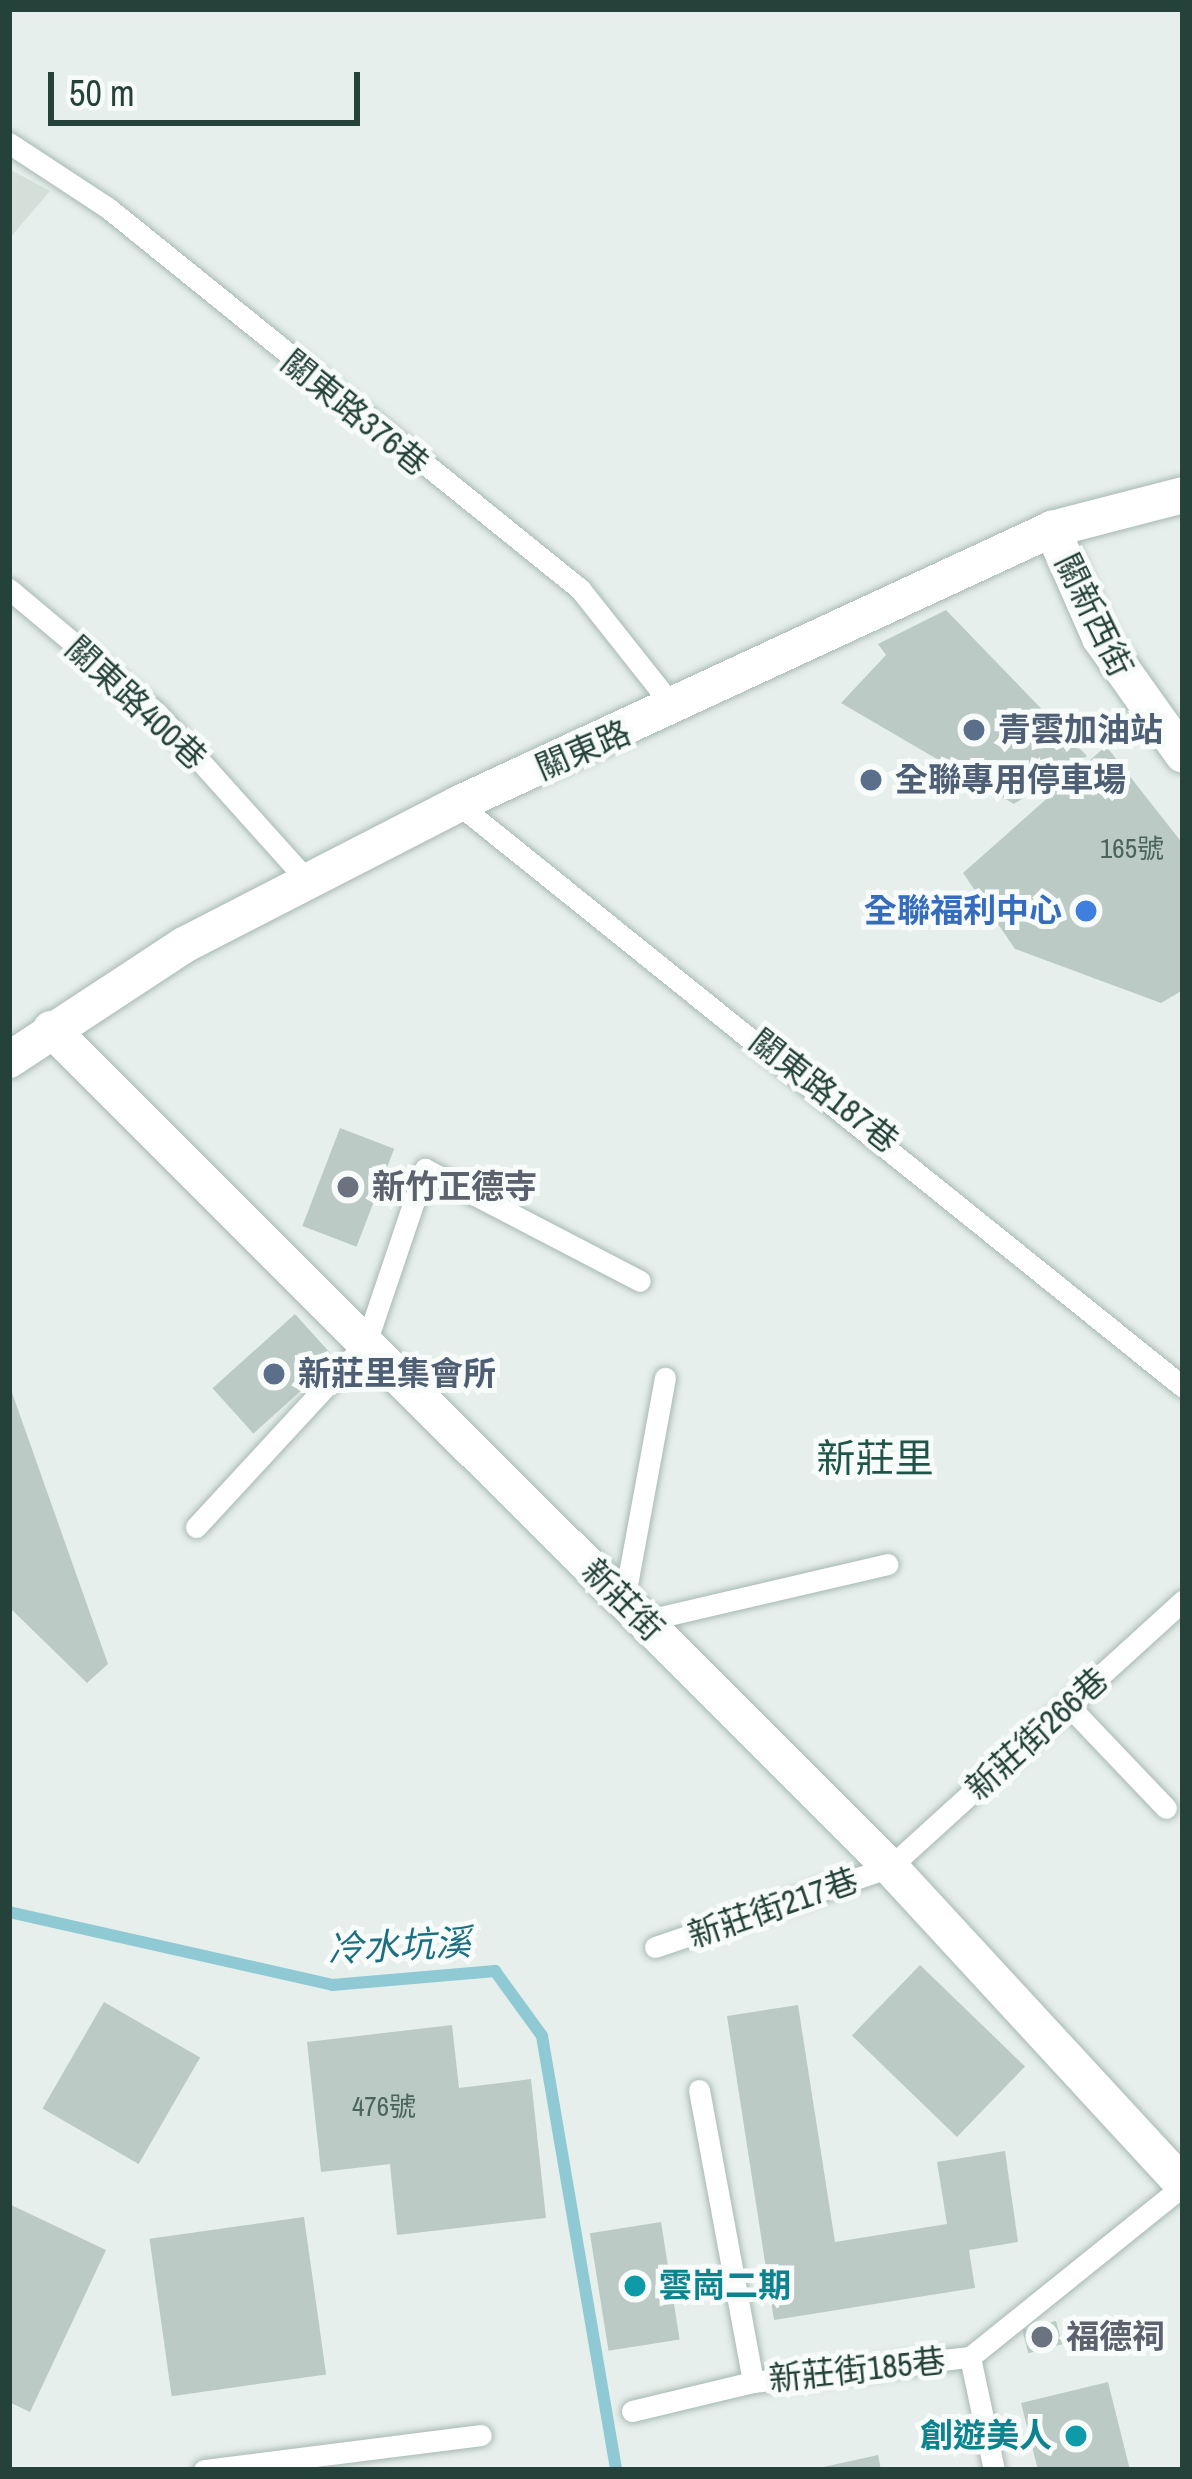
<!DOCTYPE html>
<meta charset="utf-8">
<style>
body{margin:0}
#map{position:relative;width:1192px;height:2479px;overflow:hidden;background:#e6efeb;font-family:"Archivo Narrow","Noto Sans TC",sans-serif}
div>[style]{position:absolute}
.built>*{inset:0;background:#d4dfda}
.stream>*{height:12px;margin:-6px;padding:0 6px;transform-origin:6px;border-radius:6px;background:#8ec9d4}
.building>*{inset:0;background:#bbcac4;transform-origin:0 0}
.roads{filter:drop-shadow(0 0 3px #a8b8b2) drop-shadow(0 0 3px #a8b8b2)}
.service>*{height:21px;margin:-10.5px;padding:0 10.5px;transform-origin:10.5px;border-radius:10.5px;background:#fff}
.minor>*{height:36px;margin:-18px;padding:0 18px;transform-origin:18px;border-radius:18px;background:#fff}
.tertiary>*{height:36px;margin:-18px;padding:0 18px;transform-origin:18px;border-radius:18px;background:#fff}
.dots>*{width:33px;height:33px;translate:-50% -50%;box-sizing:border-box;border:6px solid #f7fbf9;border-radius:50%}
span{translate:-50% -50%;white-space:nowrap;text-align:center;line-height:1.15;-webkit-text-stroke:10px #f7fbf9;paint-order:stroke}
.number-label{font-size:27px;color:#4a645c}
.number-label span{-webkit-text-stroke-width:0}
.street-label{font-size:33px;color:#24423a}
.service-label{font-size:33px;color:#4e5e75;font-weight:700}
.left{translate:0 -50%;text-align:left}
.shop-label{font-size:33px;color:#366cbe;font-weight:700}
.right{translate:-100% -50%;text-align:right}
.worship-label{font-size:33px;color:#5b616d;font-weight:700}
.culture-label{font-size:33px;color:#0d838f;font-weight:700}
.water-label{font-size:36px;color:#1c6f80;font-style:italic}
.quarter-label{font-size:39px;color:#1f5548}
.frame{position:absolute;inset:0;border:12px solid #24423a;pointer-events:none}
.scale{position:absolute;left:48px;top:72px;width:312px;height:54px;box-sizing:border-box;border:6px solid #24423a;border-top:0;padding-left:15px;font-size:36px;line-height:42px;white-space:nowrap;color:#24423a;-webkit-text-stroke:9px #f7fbf9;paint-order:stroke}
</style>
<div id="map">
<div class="built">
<div style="clip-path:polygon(9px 169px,50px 191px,9px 239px)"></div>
</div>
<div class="stream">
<div style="left:9px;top:1912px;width:331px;rotate:12.7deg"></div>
<div style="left:332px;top:1985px;width:164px;rotate:-4.9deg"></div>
<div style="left:495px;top:1971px;width:80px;rotate:54.1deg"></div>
<div style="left:542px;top:2036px;width:440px;rotate:80.3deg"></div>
</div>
<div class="building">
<div style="clip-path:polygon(946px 610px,1087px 756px,1014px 804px,841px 703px,886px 655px,878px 644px)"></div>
<div style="clip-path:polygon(1106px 746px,1183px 844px,1183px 990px,1161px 1003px,1015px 949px,963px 873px)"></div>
<div style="left:340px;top:1128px;width:58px;height:105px;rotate:21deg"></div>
<div style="left:295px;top:1314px;width:61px;height:111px;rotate:48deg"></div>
<div style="clip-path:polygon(10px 1387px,108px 1664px,87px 1683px,9px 1607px)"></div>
<div style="left:920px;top:1965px;width:146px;height:98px;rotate:44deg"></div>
<div style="left:104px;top:2002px;width:111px;height:123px;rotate:30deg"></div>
<div style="clip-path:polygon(798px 2005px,835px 2242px,947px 2224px,937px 2162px,1005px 2151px,1018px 2242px,969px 2250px,975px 2288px,774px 2320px,727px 2016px)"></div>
<div style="clip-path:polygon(452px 2025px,459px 2088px,531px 2079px,546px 2218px,397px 2235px,390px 2164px,321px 2172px,307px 2042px)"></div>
<div style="clip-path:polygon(9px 2204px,106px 2250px,30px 2412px,9px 2402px)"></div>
<div style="left:304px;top:2217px;width:159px;height:156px;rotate:82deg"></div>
<div style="left:661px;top:2222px;width:119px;height:72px;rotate:81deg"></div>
<div style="left:1056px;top:2321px;width:24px;height:35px;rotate:75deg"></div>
<div style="clip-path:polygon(1108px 2382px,1130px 2470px,1038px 2470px,1021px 2403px)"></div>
<div style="clip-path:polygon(878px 2455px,881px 2470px,819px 2470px,819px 2468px)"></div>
</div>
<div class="roads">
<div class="service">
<div style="left:9px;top:143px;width:118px;rotate:33.3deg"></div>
<div style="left:108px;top:208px;width:607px;rotate:38.91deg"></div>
<div style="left:580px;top:589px;width:154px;rotate:51.6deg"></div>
<div style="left:9px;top:589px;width:193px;rotate:40deg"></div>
<div style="left:157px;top:713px;width:222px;rotate:48.1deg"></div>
<div style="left:458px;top:804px;width:930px;rotate:38.8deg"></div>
<div style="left:196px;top:1527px;width:251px;rotate:-47.3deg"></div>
<div style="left:366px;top:1343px;width:184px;rotate:-71.3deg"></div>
<div style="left:425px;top:1169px;width:242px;rotate:27.5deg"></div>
<div style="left:624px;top:1601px;width:227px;rotate:-79.6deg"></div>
<div style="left:643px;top:1621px;width:251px;rotate:-13.1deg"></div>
<div style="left:1068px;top:1705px;width:142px;rotate:46.4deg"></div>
<div style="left:655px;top:1947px;width:248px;rotate:-18.8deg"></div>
<div style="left:890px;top:1867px;width:396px;rotate:-42.3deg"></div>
<div style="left:699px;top:2090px;width:297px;rotate:79.5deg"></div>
<div style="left:753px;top:2382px;width:218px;rotate:-6.6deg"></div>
<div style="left:632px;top:2411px;width:124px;rotate:-13.5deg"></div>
<div style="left:204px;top:2470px;width:279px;rotate:-7.2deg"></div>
<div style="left:994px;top:2470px;width:116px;rotate:-102deg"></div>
<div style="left:970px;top:2357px;width:273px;rotate:-38.8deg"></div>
</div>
<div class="minor">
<div style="left:1052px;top:529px;width:119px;rotate:66.2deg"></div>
<div style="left:1100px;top:638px;width:143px;rotate:54.6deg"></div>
<div style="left:51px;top:1029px;width:1186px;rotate:44.97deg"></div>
<div style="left:890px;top:1867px;width:432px;rotate:47.3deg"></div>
</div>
<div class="tertiary">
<div style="left:9px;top:1060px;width:209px;rotate:-33.3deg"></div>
<div style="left:184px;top:945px;width:308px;rotate:-27.2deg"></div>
<div style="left:458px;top:804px;width:655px;rotate:-24.84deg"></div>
<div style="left:1052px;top:529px;width:135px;rotate:-14.5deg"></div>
</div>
</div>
<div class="dots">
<div style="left:974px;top:730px;background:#5c6f8a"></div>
<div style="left:871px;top:780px;background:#5c6f8a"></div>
<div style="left:1086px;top:911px;background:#3f7fe0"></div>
<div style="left:348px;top:1187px;background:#6b7280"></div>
<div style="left:274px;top:1374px;background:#5c6f8a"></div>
<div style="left:635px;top:2286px;background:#0f9aa8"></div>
<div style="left:1042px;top:2337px;background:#6b7280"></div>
<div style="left:1076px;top:2436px;background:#0f9aa8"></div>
</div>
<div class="number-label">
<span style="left:1132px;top:849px">165號</span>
<span style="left:384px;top:2107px">476號</span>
</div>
<div class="street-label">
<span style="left:355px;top:413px;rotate:39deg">關東路376巷</span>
<span style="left:1094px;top:615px;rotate:64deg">關新西街</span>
<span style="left:136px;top:703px;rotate:43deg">關東路400巷</span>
<span style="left:583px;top:750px;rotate:-23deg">關東路</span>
<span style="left:824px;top:1091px;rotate:38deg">關東路187巷</span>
<span style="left:623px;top:1600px;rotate:45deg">新莊街</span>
<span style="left:1037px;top:1734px;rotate:-42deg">新莊街266巷</span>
<span style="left:773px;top:1908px;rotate:-19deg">新莊街217巷</span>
<span style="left:857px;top:2370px;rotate:-6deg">新莊街185巷</span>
</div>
<div class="service-label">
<span class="left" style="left:998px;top:730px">青雲加油站</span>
<span class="left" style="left:895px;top:780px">全聯專用停車場</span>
<span class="left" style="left:298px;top:1374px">新莊里集會所</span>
</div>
<div class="shop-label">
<span class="right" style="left:1062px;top:911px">全聯福利中心</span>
</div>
<div class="worship-label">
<span class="left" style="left:372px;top:1187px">新竹正德寺</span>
<span class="left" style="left:1066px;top:2337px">福德祠</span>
</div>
<div class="culture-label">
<span class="left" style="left:659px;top:2286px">雲崗二期</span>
<span class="right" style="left:1052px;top:2436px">創遊美人</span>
</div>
<div class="water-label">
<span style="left:399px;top:1946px;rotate:-3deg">冷水坑溪</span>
</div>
<div class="quarter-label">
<span style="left:875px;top:1458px">新莊里</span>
</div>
<div class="frame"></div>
<div class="scale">50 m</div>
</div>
